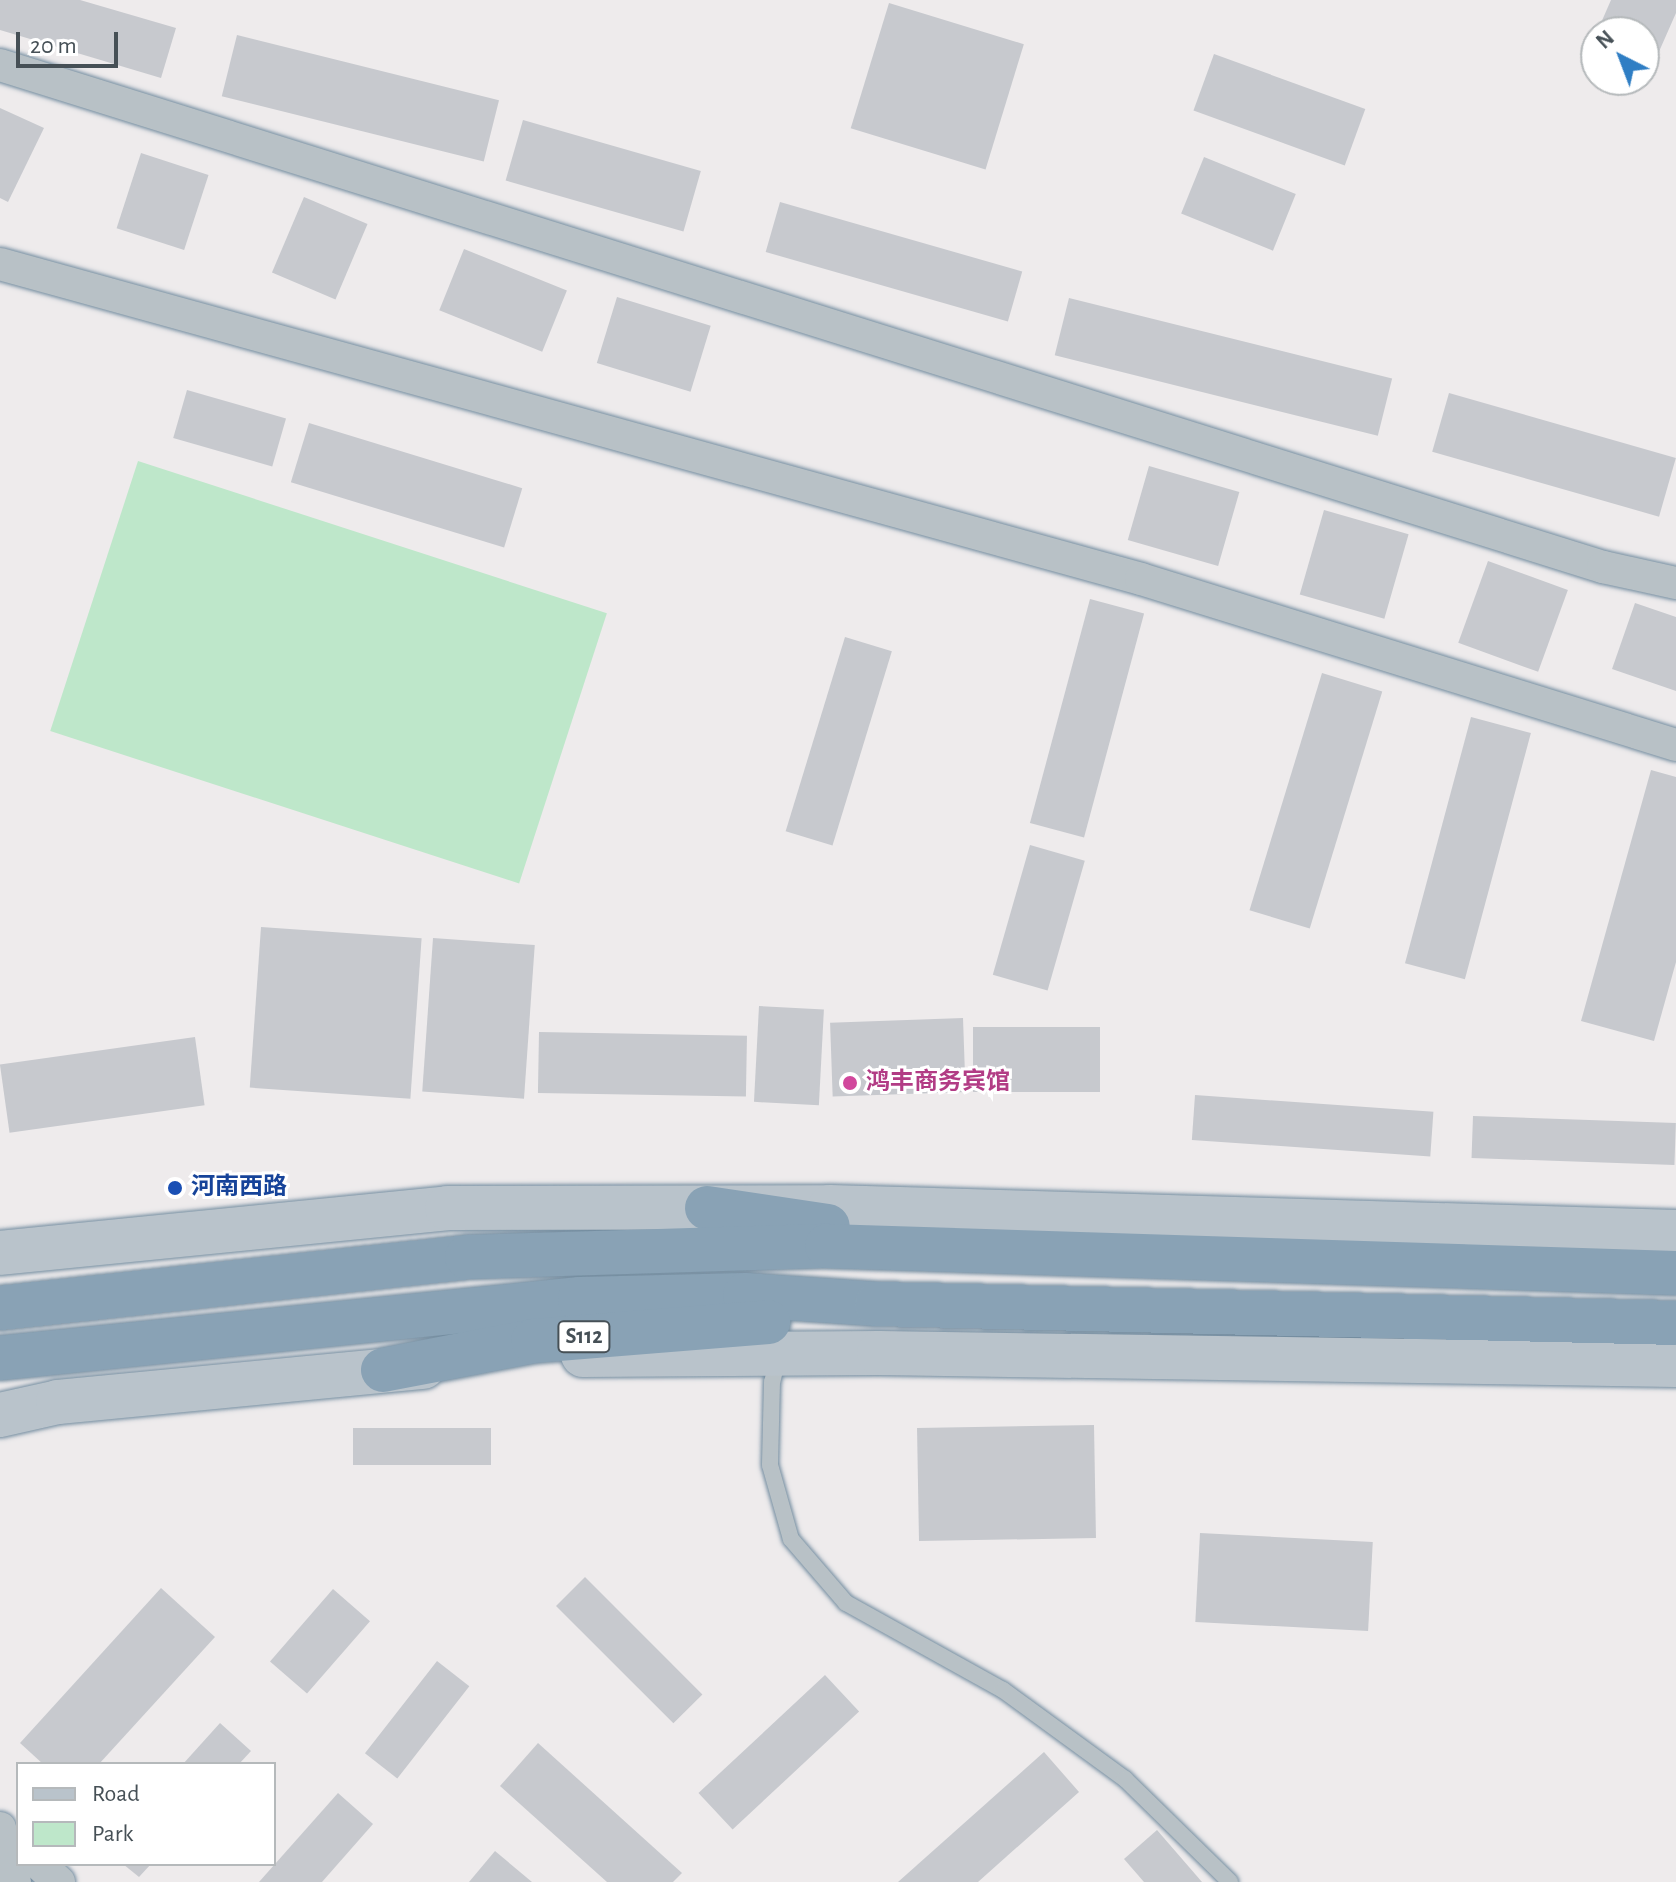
<!DOCTYPE html>
<meta charset="utf-8">
<style>
body{margin:0}
#map{position:relative;width:1676px;height:1882px;overflow:hidden;background:#eeebec;font-family:"Alegreya Sans","Noto Sans SC",sans-serif}
div>[style]{position:absolute}
.green>*{inset:0;background:#bee7ca;transform-origin:0 0}
.building>*{inset:0;background:#c7c9ce;transform-origin:0 0}
.roads{filter:drop-shadow(0 0 2px #748da0) drop-shadow(0 0 2px #748da0)}
.lane>*{height:16px;margin:-8px;padding:0 8px;transform-origin:8px;border-radius:8px;background:#b8c1c6}
.street>*{height:32px;margin:-16px;padding:0 16px;transform-origin:16px;border-radius:16px;background:#b8c1c6}
.secondary>*{height:44px;margin:-22px;padding:0 22px;transform-origin:22px;border-radius:22px;background:#b9c3cb}
.highway>*{height:44px;margin:-22px;padding:0 22px;transform-origin:22px;border-radius:22px;background:#89a2b5}
.dots>*{width:22px;height:22px;translate:-50% -50%;box-sizing:border-box;border:4px solid #fff;border-radius:50%}
span{translate:-50% -50%;white-space:nowrap;text-align:center;line-height:1.15;-webkit-text-stroke:6px #fff;paint-order:stroke}
.shield-label span{padding:2px 6px;background:#fff;border:2px solid;border-radius:6px;-webkit-text-stroke-width:0}
.shield-label{font-size:22px;color:#465056;font-weight:700}
.hotel-label{font-size:24px;color:#b23c85;font-weight:700}
.left{translate:0 -50%;text-align:left}
.transit-label{font-size:24px;color:#164399;font-weight:700}
.legend{position:absolute;left:16px;top:1762px;width:260px;height:104px;box-sizing:border-box;background:#fff;border:2px solid #b5b9bb;margin:0;padding:10px 14px;list-style:none;font-size:24px;color:#465056}
.legend li{display:flex;align-items:center;gap:16px;height:40px}
.legend b{width:40px;border:2px solid #b5b9bb}
.north{position:absolute;left:1580px;top:16px;width:80px;height:80px;box-sizing:border-box;background:#fff;border:2px solid #b5b9bb;border-radius:50%;rotate:318deg;font-size:22px;font-weight:700;line-height:32px;text-align:center;color:#465056}
.north::after{content:'';display:block;margin:auto;width:28px;height:36px;background:#2f7ec4;clip-path:polygon(50% 0,100% 100%,50% 72%,0 100%)}
.scale{position:absolute;left:16px;top:32px;width:102px;height:36px;box-sizing:border-box;border:4px solid #465056;border-top:0;padding-left:10px;font-size:24px;line-height:28px;white-space:nowrap;color:#465056;-webkit-text-stroke:6px #fff;paint-order:stroke}
</style>
<div id="map">
<div class="green">
<div style="left:138px;top:461px;width:493px;height:284px;rotate:18deg"></div>
</div>
<div class="building">
<div style="clip-path:polygon(0 0,80px 0,176px 28px,161px 78px,0 30px)"></div>
<div style="clip-path:polygon(1611px 0,1676px 0,1676px 13px,1650px 72px,1644px 70px,1644px 32px,1597px 32px)"></div>
<div style="left:889px;top:3px;width:141px;height:131px;rotate:17deg"></div>
<div style="left:237px;top:35px;width:270px;height:63px;rotate:14deg"></div>
<div style="left:1214px;top:54px;width:161px;height:60px;rotate:20deg"></div>
<div style="clip-path:polygon(0 108px,44px 128px,8px 202px,0 198px)"></div>
<div style="left:523px;top:120px;width:185px;height:63px;rotate:16deg"></div>
<div style="left:141px;top:153px;width:71px;height:79px;rotate:18deg"></div>
<div style="left:1204px;top:157px;width:99px;height:61px;rotate:22deg"></div>
<div style="left:304px;top:197px;width:69px;height:82px;rotate:23deg"></div>
<div style="left:780px;top:202px;width:252px;height:52px;rotate:16deg"></div>
<div style="left:464px;top:249px;width:111px;height:66px;rotate:22deg"></div>
<div style="left:617px;top:297px;width:98px;height:69px;rotate:17deg"></div>
<div style="left:1069px;top:298px;width:333px;height:59px;rotate:14deg"></div>
<div style="left:187px;top:390px;width:103px;height:50px;rotate:16deg"></div>
<div style="left:1449px;top:393px;width:236px;height:61px;rotate:16deg"></div>
<div style="left:309px;top:423px;width:223px;height:62px;rotate:17deg"></div>
<div style="left:1149px;top:466px;width:94px;height:77px;rotate:16deg"></div>
<div style="left:1324px;top:510px;width:88px;height:88px;rotate:16deg"></div>
<div style="left:1488px;top:561px;width:85px;height:87px;rotate:20deg"></div>
<div style="left:1090px;top:599px;width:56px;height:232px;rotate:15deg"></div>
<div style="clip-path:polygon(1635px 603px,1676px 617px,1676px 691px,1612px 669px)"></div>
<div style="left:845px;top:637px;width:49px;height:203px;rotate:17deg"></div>
<div style="left:1322px;top:673px;width:63px;height:248px;rotate:17deg"></div>
<div style="left:1471px;top:717px;width:62px;height:255px;rotate:15deg"></div>
<div style="clip-path:polygon(1651px 770px,1676px 777px,1676px 962px,1654px 1041px,1581px 1021px)"></div>
<div style="left:1030px;top:845px;width:57px;height:135px;rotate:16deg"></div>
<div style="left:261px;top:927px;width:161px;height:161px;rotate:4deg"></div>
<div style="left:433px;top:938px;width:102px;height:154px;rotate:4deg"></div>
<div style="left:759px;top:1006px;width:65px;height:96px;rotate:3deg"></div>
<div style="left:963px;top:1018px;width:74px;height:133px;rotate:88deg"></div>
<div style="left:973px;top:1027px;width:127px;height:65px"></div>
<div style="left:539px;top:1032px;width:208px;height:61px;rotate:1deg"></div>
<div style="left:195px;top:1037px;width:69px;height:197px;rotate:82deg"></div>
<div style="left:1195px;top:1095px;width:239px;height:45px;rotate:4deg"></div>
<div style="left:1473px;top:1116px;width:203px;height:42px;rotate:2deg"></div>
<div style="left:1094px;top:1425px;width:113px;height:177px;rotate:89deg"></div>
<div style="left:353px;top:1428px;width:138px;height:37px"></div>
<div style="left:1200px;top:1533px;width:173px;height:89px;rotate:3deg"></div>
<div style="left:585px;top:1577px;width:166px;height:41px;rotate:45deg"></div>
<div style="clip-path:polygon(161px 1588px,215px 1637px,99px 1764px,43px 1764px,20px 1743px)"></div>
<div style="left:333px;top:1589px;width:49px;height:96px;rotate:41deg"></div>
<div style="left:437px;top:1661px;width:41px;height:117px;rotate:38deg"></div>
<div style="left:825px;top:1675px;width:50px;height:173px;rotate:47deg"></div>
<div style="clip-path:polygon(220px 1723px,251px 1751px,239px 1764px,183px 1764px)"></div>
<div style="clip-path:polygon(538px 1743px,682px 1873px,673px 1882px,607px 1882px,500px 1786px)"></div>
<div style="clip-path:polygon(1044px 1752px,1079px 1792px,978px 1882px,898px 1882px)"></div>
<div style="clip-path:polygon(338px 1793px,373px 1824px,322px 1882px,259px 1882px)"></div>
<div style="clip-path:polygon(1157px 1830px,1202px 1882px,1144px 1882px,1124px 1859px)"></div>
<div style="clip-path:polygon(495px 1851px,532px 1882px,469px 1882px)"></div>
<div style="clip-path:polygon(123px 1864px,151px 1864px,139px 1877px)"></div>
</div>
<div class="roads">
<div class="lane">
<div style="left:778px;top:1357px;width:26px;rotate:103deg"></div>
<div style="left:772px;top:1382px;width:83px;rotate:91.4deg"></div>
<div style="left:770px;top:1465px;width:77px;rotate:74.2deg"></div>
<div style="left:791px;top:1539px;width:84px;rotate:49.3deg"></div>
<div style="left:846px;top:1603px;width:179px;rotate:29deg"></div>
<div style="left:1003px;top:1690px;width:151px;rotate:36.1deg"></div>
<div style="left:1125px;top:1779px;width:147px;rotate:44.4deg"></div>
</div>
<div class="street">
<div style="left:0;top:65px;width:1680px;rotate:17.39deg"></div>
<div style="left:1603px;top:567px;width:75px;rotate:12.4deg"></div>
<div style="left:0;top:264px;width:1184px;rotate:15.43deg"></div>
<div style="left:1141px;top:579px;width:560px;rotate:17.24deg"></div>
<div style="left:0;top:1828px;width:56px;rotate:74.5deg"></div>
<div style="left:39px;top:1864px;width:27px;rotate:42deg"></div>
</div>
<div class="secondary">
<div style="left:0;top:1253px;width:449px;rotate:-5.7deg"></div>
<div style="left:447px;top:1208px;width:383px;rotate:-0.1deg"></div>
<div style="left:830px;top:1207px;width:846px;rotate:1.69deg"></div>
<div style="left:583px;top:1355px;width:296px;rotate:-0.4deg"></div>
<div style="left:879px;top:1353px;width:797px;rotate:0.86deg"></div>
<div style="left:0;top:1415px;width:59px;rotate:-12.6deg"></div>
<div style="left:58px;top:1402px;width:367px;rotate:-5.5deg"></div>
</div>
<div class="highway">
<div style="left:707px;top:1208px;width:122px;rotate:8.5deg"></div>
<div style="left:0;top:1308px;width:470px;rotate:-6.2deg"></div>
<div style="left:467px;top:1257px;width:360px;rotate:-1.8deg"></div>
<div style="left:827px;top:1246px;width:849px;rotate:1.82deg"></div>
<div style="left:0;top:1358px;width:583px;rotate:-5.81deg"></div>
<div style="left:580px;top:1299px;width:165px;rotate:-1.4deg"></div>
<div style="left:745px;top:1295px;width:132px;rotate:3.9deg"></div>
<div style="left:877px;top:1304px;width:799px;rotate:1.36deg"></div>
<div style="left:383px;top:1370px;width:153px;rotate:-10.9deg"></div>
<div style="left:533px;top:1341px;width:236px;rotate:-4.6deg"></div>
</div>
</div>
<div class="dots">
<div style="left:850px;top:1083px;background:#d1479c"></div>
<div style="left:175px;top:1188px;background:#1a4fb4"></div>
</div>
<div class="shield-label">
<span style="left:584px;top:1337px">S112</span>
</div>
<div class="hotel-label">
<span class="left" style="left:866px;top:1083px">鸿丰商务宾馆</span>
</div>
<div class="transit-label">
<span class="left" style="left:191px;top:1188px">河南西路</span>
</div>
<ul class="legend">
<li><b style="height:10px;background:#b9c3cb"></b>Road</li>
<li><b style="height:22px;background:#bee7ca"></b>Park</li>
</ul>
<div class="north">N</div>
<div class="scale">20 m</div>
</div>
